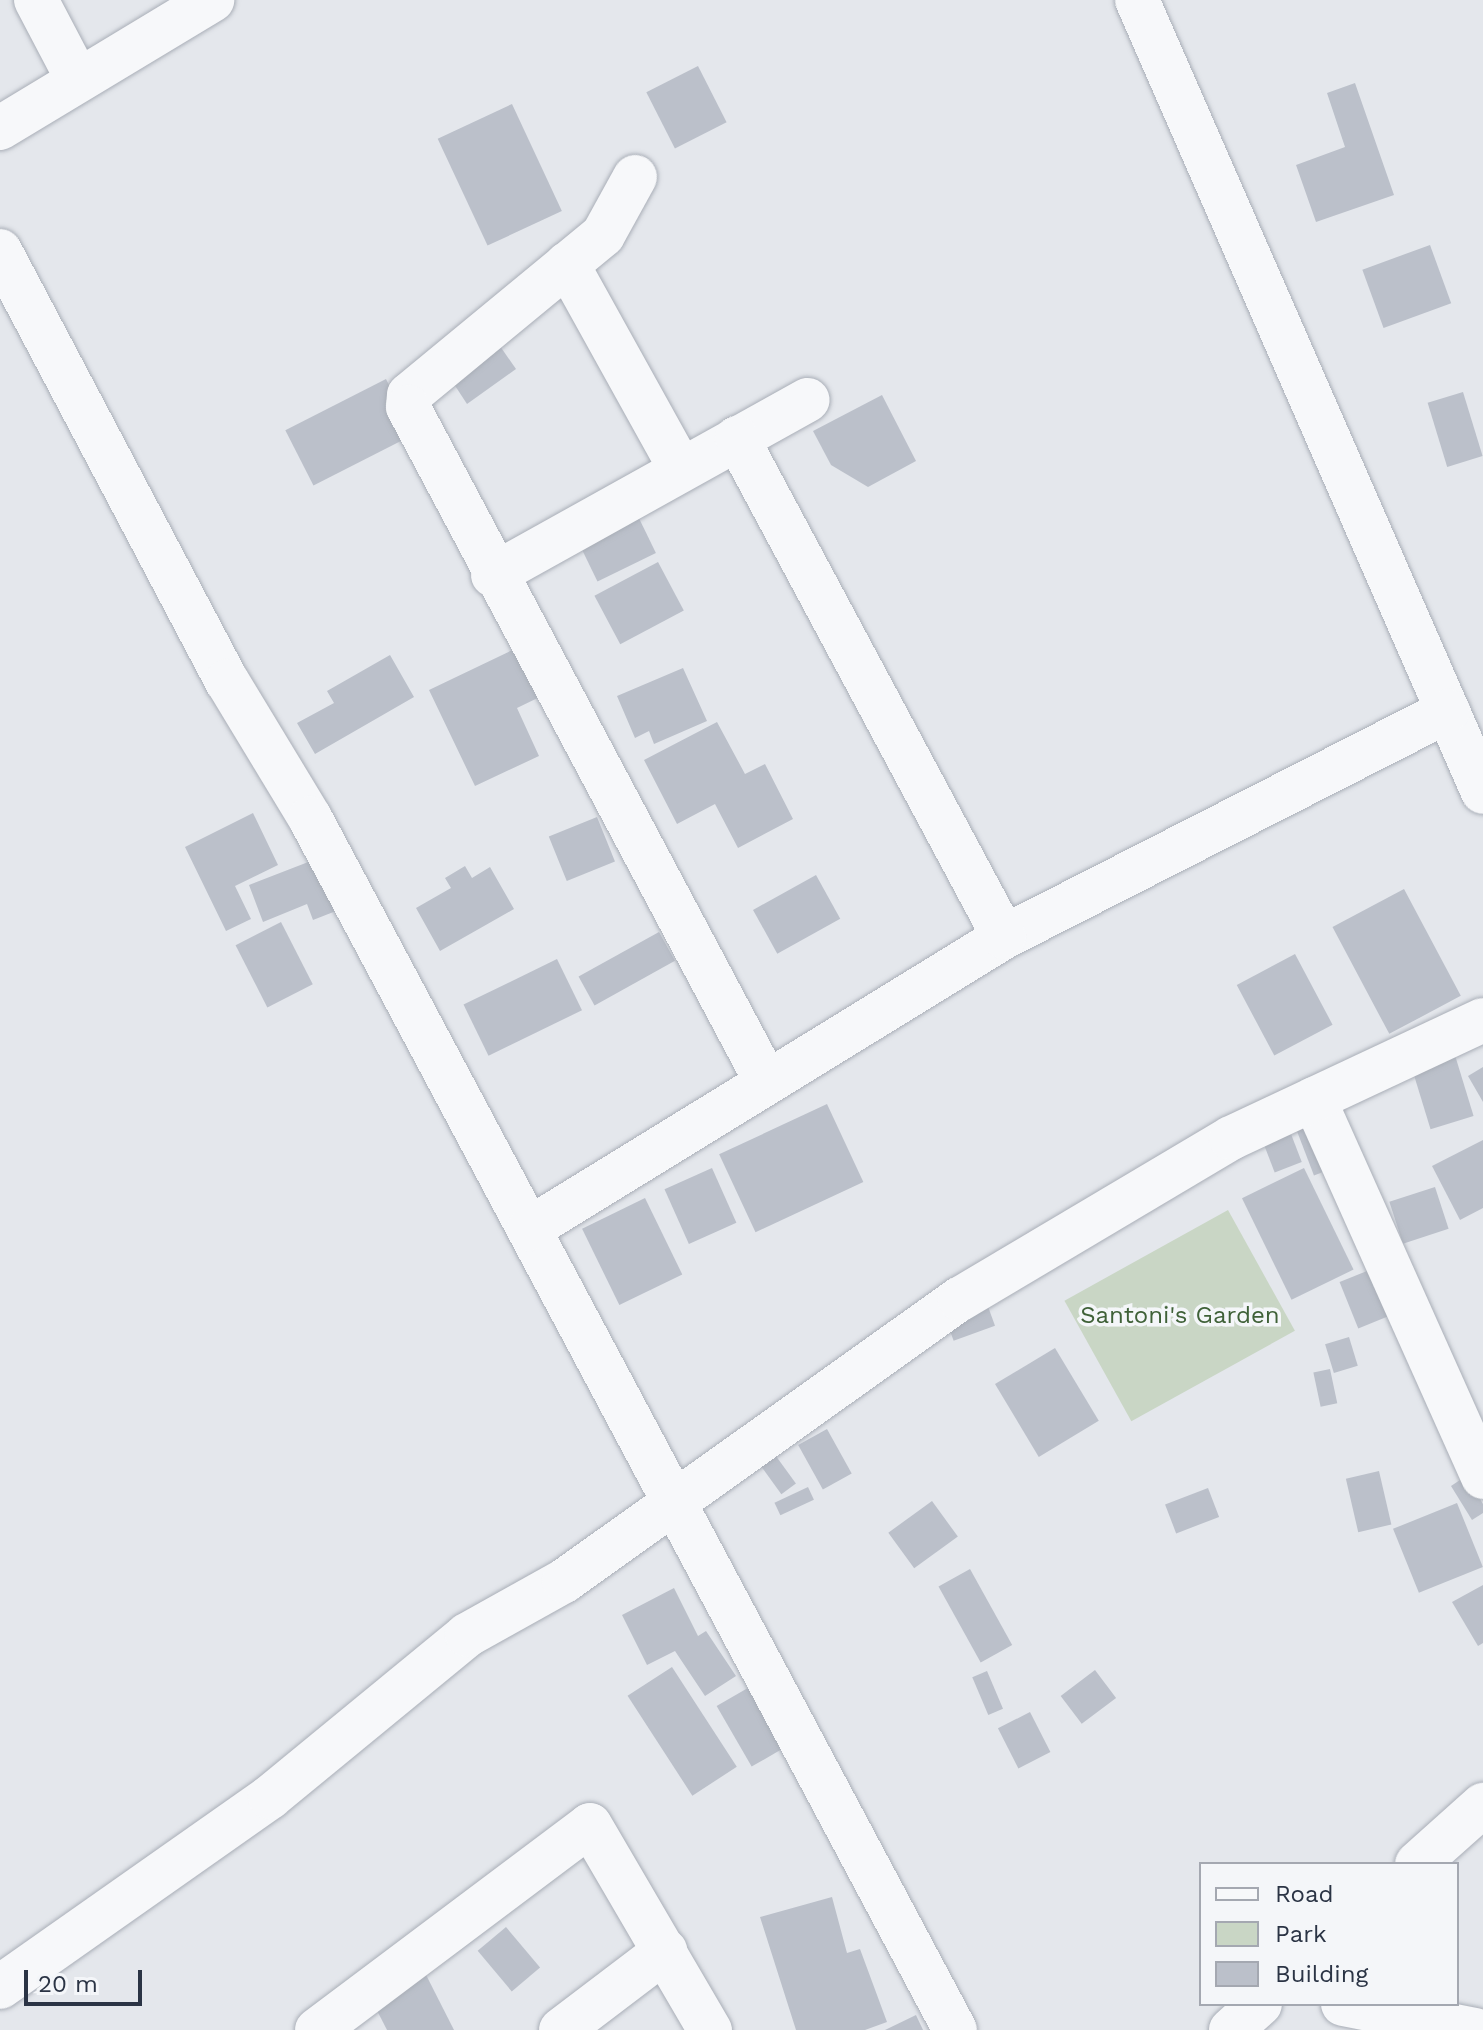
<!DOCTYPE html>
<style>
body{margin:0}
#map{position:relative;width:1483px;height:2030px;overflow:hidden;background:#e4e7ec;font-family:"Work Sans",sans-serif}
div>[style]{position:absolute}
.green>*{inset:0;background:#c9d6c5;transform-origin:0 0}
.building>*{inset:0;background:#bbc0ca;transform-origin:0 0}
.roads{filter:drop-shadow(0 0 2px #a9aeb7) drop-shadow(0 0 2px #a9aeb7)}
.minor>*{height:44px;margin:-22px;padding:0 22px;transform-origin:22px;border-radius:22px;background:#f7f8fa}
span{translate:-50% -50%;white-space:nowrap;text-align:center;line-height:1.15;-webkit-text-stroke:7px #f4f6f9;paint-order:stroke}
.park-label{font-size:24px;color:#3f6138}
.legend{position:absolute;left:1199px;top:1862px;width:260px;height:144px;box-sizing:border-box;background:#f4f6f9;border:2px solid #a4a8b1;margin:0;padding:10px 14px;list-style:none;font-size:24px;color:#2b3445}
.legend li{display:flex;align-items:center;gap:16px;height:40px}
.legend b{width:40px;border:2px solid #a4a8b1}
.scale{position:absolute;left:24px;top:1970px;width:118px;height:36px;box-sizing:border-box;border:4px solid #2b3445;border-top:0;padding-left:10px;font-size:24px;line-height:28px;white-space:nowrap;color:#2b3445;-webkit-text-stroke:6px #f4f6f9;paint-order:stroke}
</style>
<div id="map">
<div class="green">
<div style="left:1228px;top:1210px;width:138px;height:187px;rotate:61deg"></div>
</div>
<div class="building">
<div style="left:698px;top:66px;width:63px;height:58px;rotate:63deg"></div>
<div style="clip-path:polygon(1355px 83px,1394px 195px,1316px 222px,1296px 165px,1345px 147px,1327px 93px)"></div>
<div style="left:512px;top:104px;width:118px;height:82px;rotate:65deg"></div>
<div style="left:1430px;top:245px;width:62px;height:72px;rotate:70deg"></div>
<div style="clip-path:polygon(493px 336px,516px 369px,467px 404px,448px 375px)"></div>
<div style="left:386px;top:379px;width:62px;height:113px;rotate:63deg"></div>
<div style="left:1463px;top:392px;width:67px;height:37px;rotate:73deg"></div>
<div style="clip-path:polygon(882px 395px,916px 461px,868px 487px,831px 465px,813px 431px)"></div>
<div style="left:634px;top:508px;width:50px;height:65px;rotate:64deg"></div>
<div style="left:658px;top:562px;width:55px;height:72px;rotate:62deg"></div>
<div style="clip-path:polygon(527px 643px,550px 692px,517px 708px,539px 756px,475px 786px,429px 690px)"></div>
<div style="clip-path:polygon(390px 655px,414px 697px,315px 754px,297px 723px,334px 703px,327px 691px)"></div>
<div style="clip-path:polygon(683px 668px,707px 721px,654px 744px,649px 731px,635px 738px,617px 696px)"></div>
<div style="clip-path:polygon(717px 722px,745px 774px,765px 764px,793px 819px,738px 848px,715px 804px,677px 824px,644px 760px)"></div>
<div style="clip-path:polygon(253px 813px,278px 865px,235px 886px,251px 919px,226px 931px,185px 847px)"></div>
<div style="left:597px;top:817px;width:48px;height:52px;rotate:68deg"></div>
<div style="clip-path:polygon(316px 859px,336px 911px,313px 920px,307px 904px,263px 922px,249px 885px)"></div>
<div style="clip-path:polygon(465px 866px,472px 878px,490px 867px,514px 909px,440px 951px,416px 908px,451px 888px,445px 878px)"></div>
<div style="left:816px;top:875px;width:50px;height:72px;rotate:61deg"></div>
<div style="left:1404px;top:889px;width:121px;height:81px;rotate:62deg"></div>
<div style="left:281px;top:922px;width:70px;height:51px;rotate:63deg"></div>
<div style="left:659px;top:932px;width:33px;height:92px;rotate:61deg"></div>
<div style="left:1295px;top:954px;width:80px;height:66px;rotate:62deg"></div>
<div style="left:557px;top:959px;width:57px;height:104px;rotate:64deg"></div>
<div style="left:1454px;top:1052px;width:67px;height:45px;rotate:73deg"></div>
<div style="clip-path:polygon(1483px 1067px,1483px 1102px,1468px 1076px)"></div>
<div style="left:827px;top:1104px;width:86px;height:119px;rotate:65deg"></div>
<div style="left:1311px;top:1123px;width:50px;height:16px;rotate:69deg"></div>
<div style="left:1291px;top:1134px;width:30px;height:29px;rotate:69deg"></div>
<div style="clip-path:polygon(1483px 1140px,1483px 1208px,1460px 1220px,1432px 1166px)"></div>
<div style="left:712px;top:1168px;width:60px;height:52px;rotate:66deg"></div>
<div style="left:1304px;top:1168px;width:113px;height:69px;rotate:64deg"></div>
<div style="left:1435px;top:1187px;width:44px;height:48px;rotate:72deg"></div>
<div style="left:645px;top:1198px;width:85px;height:70px;rotate:64deg"></div>
<div style="left:1372px;top:1269px;width:50px;height:35px;rotate:68deg"></div>
<div style="left:982px;top:1290px;width:38px;height:44px;rotate:70deg"></div>
<div style="left:1349px;top:1337px;width:30px;height:25px;rotate:73deg"></div>
<div style="left:1055px;top:1348px;width:85px;height:70px;rotate:59deg"></div>
<div style="left:1330px;top:1369px;width:35px;height:17px;rotate:78deg"></div>
<div style="left:827px;top:1429px;width:51px;height:33px;rotate:61deg"></div>
<div style="left:773px;top:1452px;width:39px;height:18px;rotate:54deg"></div>
<div style="left:1379px;top:1471px;width:55px;height:34px;rotate:77deg"></div>
<div style="clip-path:polygon(1466px 1476px,1483px 1504px,1483px 1513px,1472px 1520px,1451px 1486px)"></div>
<div style="left:808px;top:1487px;width:14px;height:37px;rotate:65deg"></div>
<div style="left:1208px;top:1488px;width:31px;height:46px;rotate:69deg"></div>
<div style="left:932px;top:1501px;width:44px;height:54px;rotate:54deg"></div>
<div style="left:1457px;top:1503px;width:69px;height:69px;rotate:68deg"></div>
<div style="left:970px;top:1569px;width:87px;height:36px;rotate:61deg"></div>
<div style="clip-path:polygon(1483px 1585px,1483px 1643px,1478px 1646px,1452px 1602px)"></div>
<div style="clip-path:polygon(674px 1588px,698px 1636px,706px 1631px,736px 1676px,705px 1696px,675px 1651px,647px 1665px,622px 1615px)"></div>
<div style="left:672px;top:1667px;width:119px;height:53px;rotate:57deg"></div>
<div style="left:1095px;top:1670px;width:35px;height:43px;rotate:53deg"></div>
<div style="left:987px;top:1671px;width:41px;height:16px;rotate:67deg"></div>
<div style="left:753px;top:1685px;width:70px;height:42px;rotate:60deg"></div>
<div style="left:1030px;top:1712px;width:45px;height:36px;rotate:63deg"></div>
<div style="clip-path:polygon(832px 1897px,847px 1953px,860px 1949px,887px 2022px,865px 2030px,796px 2030px,760px 1917px)"></div>
<div style="left:506px;top:1927px;width:53px;height:37px;rotate:50deg"></div>
<div style="clip-path:polygon(420px 1963px,454px 2030px,387px 2030px,367px 1991px)"></div>
<div style="clip-path:polygon(916px 2015px,923px 2030px,885px 2030px)"></div>
</div>
<div class="roads">
<div class="minor">
<div style="left:36px;top:0;width:90px;rotate:62.3deg"></div>
<div style="left:1137px;top:0;width:864px;rotate:66.4deg"></div>
<div style="left:0;top:128px;width:248px;rotate:-31.1deg"></div>
<div style="left:635px;top:177px;width:66px;rotate:118.9deg"></div>
<div style="left:603px;top:235px;width:251px;rotate:140.5deg"></div>
<div style="left:409px;top:395px;width:12px;rotate:95deg"></div>
<div style="left:408px;top:407px;width:765px;rotate:62.03deg"></div>
<div style="left:0;top:251px;width:486px;rotate:62.2deg"></div>
<div style="left:227px;top:681px;width:160px;rotate:58.8deg"></div>
<div style="left:310px;top:818px;width:1373px;rotate:61.98deg"></div>
<div style="left:567px;top:264px;width:235px;rotate:61deg"></div>
<div style="left:493px;top:575px;width:360px;rotate:-29.1deg"></div>
<div style="left:1004px;top:937px;width:498px;rotate:-27deg"></div>
<div style="left:1314px;top:1099px;width:414px;rotate:65.9deg"></div>
<div style="left:529px;top:1229px;width:558px;rotate:-31.58deg"></div>
<div style="left:1004px;top:937px;width:566px;rotate:-118.15deg"></div>
<div style="left:1417px;top:1864px;width:89px;rotate:-41.8deg"></div>
<div style="left:0;top:1987px;width:330px;rotate:-35.1deg"></div>
<div style="left:270px;top:1797px;width:255px;rotate:-39.4deg"></div>
<div style="left:467px;top:1635px;width:111px;rotate:-29.1deg"></div>
<div style="left:564px;top:1581px;width:486px;rotate:-35.5deg"></div>
<div style="left:960px;top:1299px;width:315px;rotate:-30.7deg"></div>
<div style="left:1231px;top:1138px;width:278px;rotate:-25.1deg"></div>
<div style="left:1343px;top:2004px;width:135px;rotate:11.1deg"></div>
<div style="left:317px;top:2030px;width:341px;rotate:-36.9deg"></div>
<div style="left:590px;top:1825px;width:238px;rotate:59.7deg"></div>
<div style="left:561px;top:2030px;width:131px;rotate:-37.2deg"></div>
<div style="left:1231px;top:2030px;width:39px;rotate:-42deg"></div>
</div>
</div>
<div class="park-label">
<span style="left:1180px;top:1316px">Santoni's Garden</span>
</div>
<ul class="legend">
<li><b style="height:10px;background:#f7f8fa"></b>Road</li>
<li><b style="height:22px;background:#c9d6c5"></b>Park</li>
<li><b style="height:22px;background:#bbc0ca"></b>Building</li>
</ul>
<div class="scale">20 m</div>
</div>
